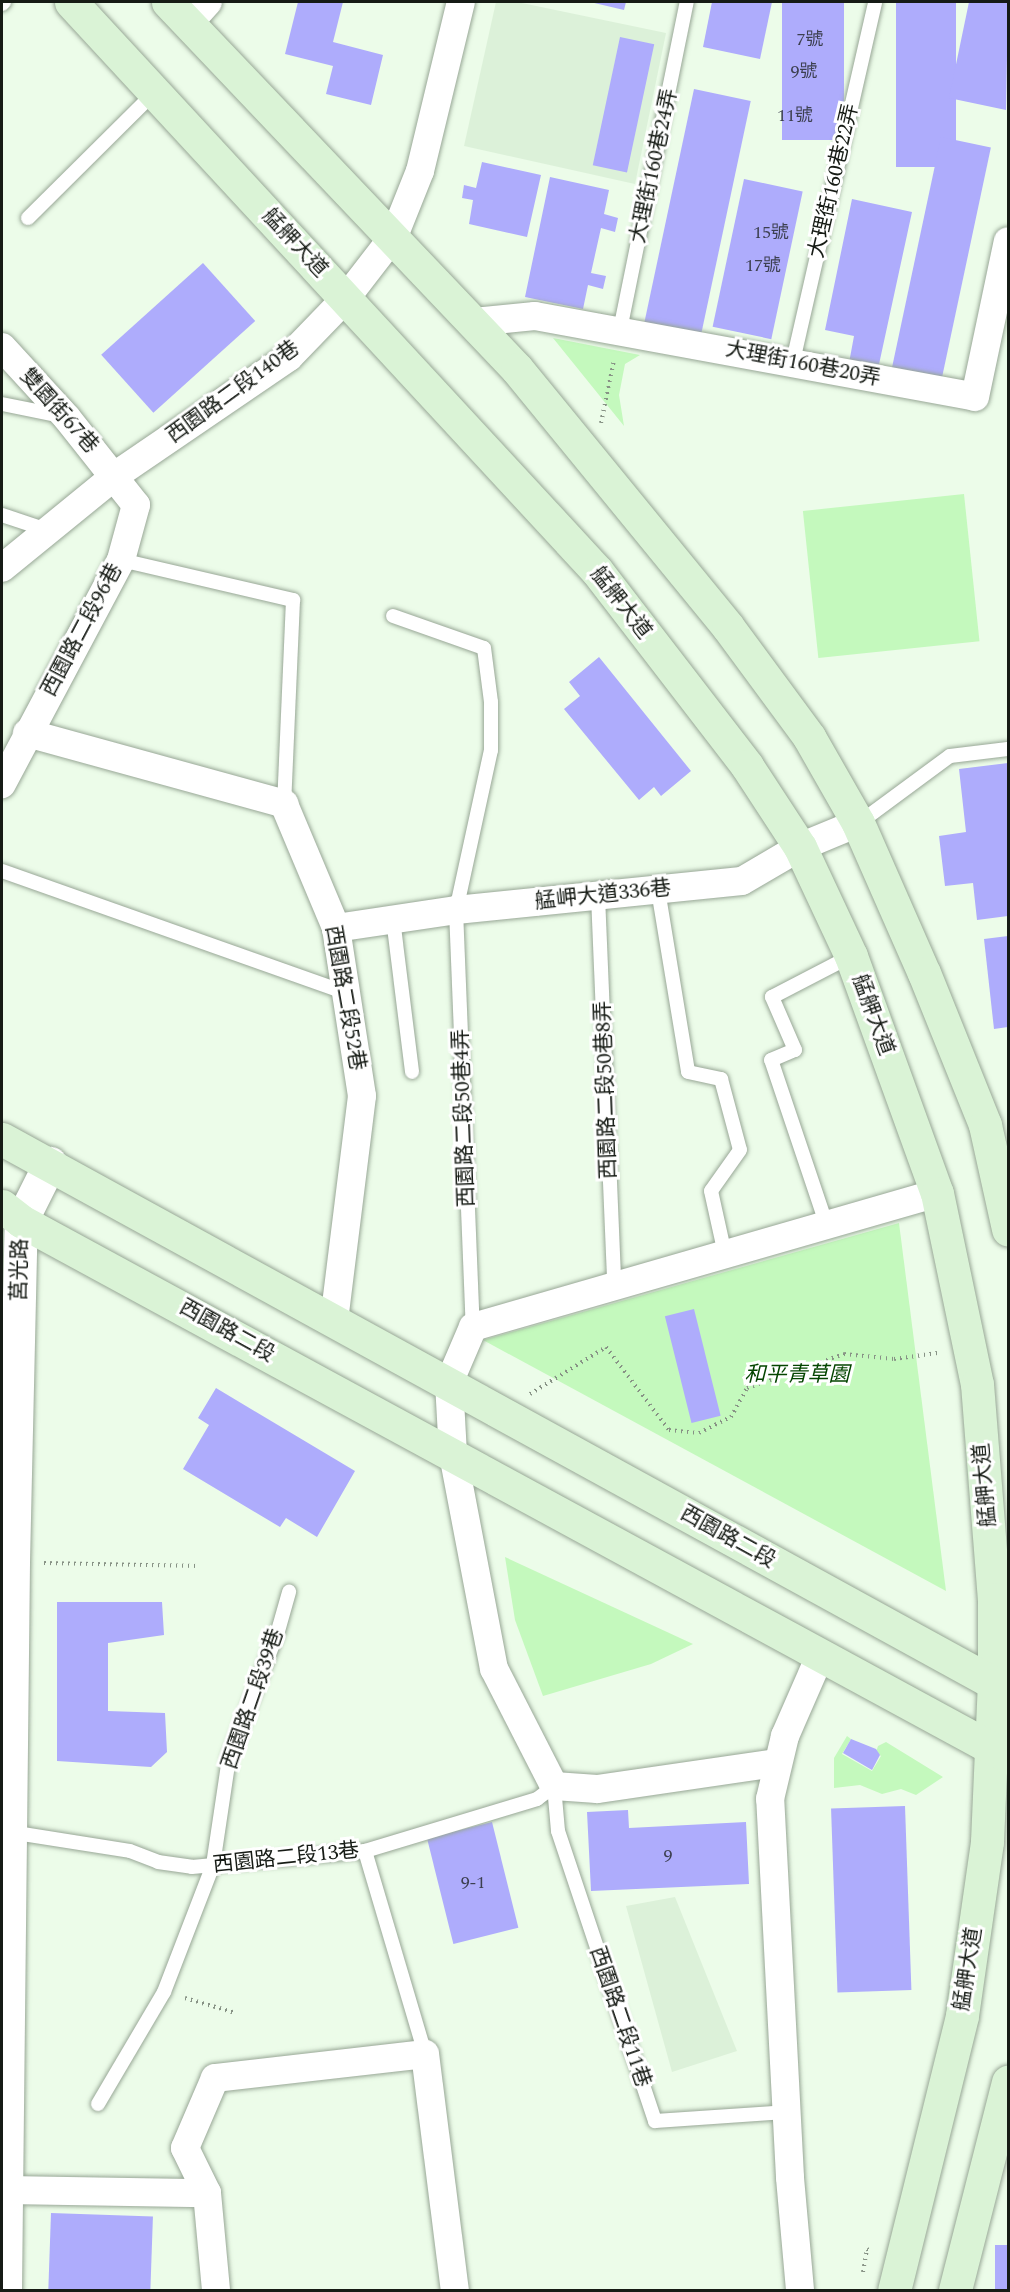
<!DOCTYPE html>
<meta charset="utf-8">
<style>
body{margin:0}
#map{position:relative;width:1010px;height:2292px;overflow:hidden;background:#ecfce9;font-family:Spectral,"Noto Sans TC",serif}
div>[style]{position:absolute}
.built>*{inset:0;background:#dcf1d9}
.green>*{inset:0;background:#c4f9bd;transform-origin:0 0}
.building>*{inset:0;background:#aeacfc;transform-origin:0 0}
.path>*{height:4px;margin-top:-2px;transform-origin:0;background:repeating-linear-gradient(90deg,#879285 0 1.5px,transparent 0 6px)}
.roads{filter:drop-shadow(0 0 2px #98a796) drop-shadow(0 0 2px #98a796)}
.service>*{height:14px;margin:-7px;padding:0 7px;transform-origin:7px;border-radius:7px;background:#fff}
.minor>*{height:28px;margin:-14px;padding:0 14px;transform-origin:14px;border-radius:14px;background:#fff}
.tertiary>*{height:33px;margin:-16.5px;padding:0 16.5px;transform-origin:16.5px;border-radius:16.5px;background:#fff}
.secondary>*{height:33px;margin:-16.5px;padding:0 16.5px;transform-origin:16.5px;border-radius:16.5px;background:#daf3d6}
span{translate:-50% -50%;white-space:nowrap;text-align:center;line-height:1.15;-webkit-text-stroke:6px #fff;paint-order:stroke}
.number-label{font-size:18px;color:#3c3f4f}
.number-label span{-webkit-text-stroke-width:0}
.street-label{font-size:21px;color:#161b15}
.park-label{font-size:21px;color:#044500;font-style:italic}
.frame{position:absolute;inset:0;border:3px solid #161b15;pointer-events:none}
</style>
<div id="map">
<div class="built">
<div style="clip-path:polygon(496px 2px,517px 2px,666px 33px,635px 184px,464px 146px)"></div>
<div style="clip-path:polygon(675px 1897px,737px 2051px,672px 2072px,626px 1906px)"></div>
</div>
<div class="green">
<div style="clip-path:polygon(553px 338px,640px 355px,625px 364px,619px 395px,624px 426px)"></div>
<div style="left:964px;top:494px;width:148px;height:162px;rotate:84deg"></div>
<div style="clip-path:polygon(899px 1223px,946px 1591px,483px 1340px)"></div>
<div style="clip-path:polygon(505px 1557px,693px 1644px,651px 1664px,543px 1696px,515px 1620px)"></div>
<div style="clip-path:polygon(847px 1736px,851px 1739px,842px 1754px,872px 1771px,881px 1756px,876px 1752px,878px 1746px,886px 1742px,943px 1777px,916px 1795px,901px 1789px,882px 1794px,860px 1785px,834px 1788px,834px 1758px)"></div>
</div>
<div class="building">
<div style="clip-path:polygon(298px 2px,343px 2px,333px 42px,383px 55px,371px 105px,326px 94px,333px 66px,285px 54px)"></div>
<div style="clip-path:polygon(590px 2px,626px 2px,624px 10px)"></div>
<div style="clip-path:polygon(712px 2px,772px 2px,760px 59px,703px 47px)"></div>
<div style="left:782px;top:2px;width:62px;height:138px"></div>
<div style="left:896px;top:2px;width:60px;height:165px"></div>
<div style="clip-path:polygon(969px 2px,1008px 2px,1006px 110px,949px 98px)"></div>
<div style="left:620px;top:37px;width:35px;height:131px;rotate:12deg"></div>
<div style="left:694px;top:89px;width:58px;height:239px;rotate:12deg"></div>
<div style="left:941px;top:137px;width:51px;height:240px;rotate:12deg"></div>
<div style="clip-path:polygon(482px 162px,541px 175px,527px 237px,469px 224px,473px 200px,462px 198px,464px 185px,476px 188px)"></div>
<div style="clip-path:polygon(550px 177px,609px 190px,604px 214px,618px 218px,615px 232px,601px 228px,591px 273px,606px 276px,603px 289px,588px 285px,583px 309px,525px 297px)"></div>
<div style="left:744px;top:179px;width:60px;height:151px;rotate:12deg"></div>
<div style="clip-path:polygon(852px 199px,912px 212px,878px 369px,849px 363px,854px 336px,825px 330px)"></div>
<div style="left:203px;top:263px;width:78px;height:137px;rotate:48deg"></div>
<div style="clip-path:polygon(599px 657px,691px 771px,661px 796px,654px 787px,639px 800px,564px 709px,580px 696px,569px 682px)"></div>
<div style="clip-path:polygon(1008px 763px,1008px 916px,977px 920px,973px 883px,945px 886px,939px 836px,966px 832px,959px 769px)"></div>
<div style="clip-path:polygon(1008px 936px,1008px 1027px,994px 1029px,984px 939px)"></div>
<div style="left:694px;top:1309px;width:110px;height:30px;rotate:76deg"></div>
<div style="clip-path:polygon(216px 1388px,355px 1471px,317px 1537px,286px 1518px,280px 1527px,183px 1469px,209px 1425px,198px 1418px)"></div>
<div style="clip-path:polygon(57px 1602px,162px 1602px,164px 1635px,108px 1643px,108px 1711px,165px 1713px,167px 1752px,151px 1767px,57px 1761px)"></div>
<div style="clip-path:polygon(851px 1739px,876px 1749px,880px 1755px,872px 1770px,843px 1753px)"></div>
<div style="left:905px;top:1806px;width:184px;height:74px;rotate:88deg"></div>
<div style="clip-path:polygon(628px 1810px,629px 1828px,746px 1822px,749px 1884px,591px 1891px,587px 1812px)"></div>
<div style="left:492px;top:1822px;width:109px;height:67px;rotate:76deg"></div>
<div style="left:51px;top:2213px;width:102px;height:77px;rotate:2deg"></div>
<div style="left:995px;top:2245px;width:13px;height:45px"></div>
</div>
<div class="path">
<div style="left:601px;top:423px;width:64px;rotate:-78.3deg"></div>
<div style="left:530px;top:1394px;width:89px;rotate:-31.7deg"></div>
<div style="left:606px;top:1347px;width:104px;rotate:52.8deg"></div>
<div style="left:669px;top:1430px;width:30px;rotate:6deg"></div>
<div style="left:699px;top:1433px;width:36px;rotate:-27deg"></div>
<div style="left:731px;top:1417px;width:33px;rotate:-61deg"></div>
<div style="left:747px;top:1388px;width:103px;rotate:-19.3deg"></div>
<div style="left:844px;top:1354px;width:50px;rotate:5.7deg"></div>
<div style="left:894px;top:1359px;width:44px;rotate:-7.8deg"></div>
<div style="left:44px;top:1563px;width:154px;rotate:1.1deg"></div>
<div style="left:185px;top:1998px;width:53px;rotate:16.4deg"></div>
<div style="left:863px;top:2272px;width:23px;rotate:-80deg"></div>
<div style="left:867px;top:2249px;width:4px;rotate:34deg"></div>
</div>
<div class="roads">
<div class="service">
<div style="left:2px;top:4px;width:3px;rotate:-45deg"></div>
<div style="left:28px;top:218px;width:177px;rotate:-44.8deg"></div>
<div style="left:620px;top:330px;width:335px;rotate:-78.5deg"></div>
<div style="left:793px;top:361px;width:368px;rotate:-77.1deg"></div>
<div style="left:2px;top:404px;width:60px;rotate:11.5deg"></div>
<div style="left:2px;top:515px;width:47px;rotate:18.4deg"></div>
<div style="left:121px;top:560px;width:177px;rotate:13.1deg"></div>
<div style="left:293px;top:600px;width:204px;rotate:92.5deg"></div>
<div style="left:393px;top:616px;width:96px;rotate:19.4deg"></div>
<div style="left:484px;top:648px;width:54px;rotate:82.6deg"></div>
<div style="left:491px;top:702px;width:48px;rotate:90deg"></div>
<div style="left:491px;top:750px;width:164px;rotate:102.3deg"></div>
<div style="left:456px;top:910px;width:417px;rotate:87.7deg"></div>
<div style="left:859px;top:823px;width:113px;rotate:-36.4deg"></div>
<div style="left:950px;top:756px;width:58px;rotate:-6.9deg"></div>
<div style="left:2px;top:871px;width:365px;rotate:19.5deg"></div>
<div style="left:658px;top:890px;width:184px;rotate:80.6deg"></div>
<div style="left:688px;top:1072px;width:34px;rotate:12deg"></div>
<div style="left:721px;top:1079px;width:73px;rotate:75deg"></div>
<div style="left:740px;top:1150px;width:50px;rotate:125.3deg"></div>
<div style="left:711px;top:1191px;width:65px;rotate:77.5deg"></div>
<div style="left:598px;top:896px;width:389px;rotate:87.6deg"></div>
<div style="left:393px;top:919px;width:154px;rotate:82.9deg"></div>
<div style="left:827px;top:1226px;width:175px;rotate:-108.6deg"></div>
<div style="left:771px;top:1060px;width:26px;rotate:-23deg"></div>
<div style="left:795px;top:1050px;width:58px;rotate:-113.5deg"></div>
<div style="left:772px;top:997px;width:89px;rotate:-27.4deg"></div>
<div style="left:554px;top:1786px;width:45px;rotate:84.9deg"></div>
<div style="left:558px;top:1831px;width:306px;rotate:71.5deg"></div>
<div style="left:655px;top:2121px;width:131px;rotate:-3.9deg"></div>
<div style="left:10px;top:1832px;width:121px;rotate:9deg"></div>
<div style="left:130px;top:1851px;width:30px;rotate:21deg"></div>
<div style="left:158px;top:1862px;width:34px;rotate:8deg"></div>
<div style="left:192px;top:1867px;width:174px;rotate:-5.3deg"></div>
<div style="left:365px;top:1851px;width:180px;rotate:-16.8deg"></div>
<div style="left:537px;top:1799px;width:21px;rotate:-37deg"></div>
<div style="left:365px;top:1851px;width:212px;rotate:73.5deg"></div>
<div style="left:98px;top:2104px;width:130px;rotate:-59.5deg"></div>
<div style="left:164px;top:1992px;width:136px;rotate:-68.9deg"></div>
<div style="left:213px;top:1865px;width:108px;rotate:-81.5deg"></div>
<div style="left:229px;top:1758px;width:136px;rotate:-68.9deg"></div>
<div style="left:278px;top:1631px;width:41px;rotate:-74.2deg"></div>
</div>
<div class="minor">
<div style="left:189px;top:23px;width:28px;rotate:-48deg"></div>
<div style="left:474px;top:322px;width:61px;rotate:-5.6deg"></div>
<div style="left:535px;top:316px;width:447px;rotate:10.4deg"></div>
<div style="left:975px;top:397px;width:159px;rotate:-78.1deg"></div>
<div style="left:2px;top:347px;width:96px;rotate:47.5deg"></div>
<div style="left:67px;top:418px;width:111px;rotate:51.6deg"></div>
<div style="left:136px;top:505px;width:57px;rotate:105.3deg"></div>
<div style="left:121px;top:560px;width:254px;rotate:118deg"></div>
<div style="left:2px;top:568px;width:147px;rotate:-39.2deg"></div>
<div style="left:116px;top:475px;width:209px;rotate:-34.3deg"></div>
<div style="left:289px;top:357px;width:82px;rotate:-46deg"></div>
<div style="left:346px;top:298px;width:78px;rotate:-52.3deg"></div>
<div style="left:394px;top:236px;width:70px;rotate:-68.2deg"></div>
<div style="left:420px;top:171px;width:174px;rotate:-76.4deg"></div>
<div style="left:27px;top:733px;width:267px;rotate:15.4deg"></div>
<div style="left:284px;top:804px;width:134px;rotate:67.2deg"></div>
<div style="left:336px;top:928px;width:170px;rotate:81.2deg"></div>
<div style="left:362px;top:1096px;width:227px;rotate:97.1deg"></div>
<div style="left:336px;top:928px;width:121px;rotate:-8.5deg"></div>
<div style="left:456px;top:910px;width:287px;rotate:-5.8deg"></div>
<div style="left:742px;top:881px;width:67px;rotate:-30.4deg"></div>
<div style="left:800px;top:847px;width:63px;rotate:-22.5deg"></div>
<div style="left:776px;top:1763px;width:181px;rotate:171.7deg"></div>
<div style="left:597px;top:1789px;width:43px;rotate:-176deg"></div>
<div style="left:554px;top:1786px;width:131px;rotate:-117.1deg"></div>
<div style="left:494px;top:1669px;width:219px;rotate:-100.8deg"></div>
<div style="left:453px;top:1454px;width:71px;rotate:-93.2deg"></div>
<div style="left:449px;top:1383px;width:61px;rotate:-66.8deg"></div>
<div style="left:473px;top:1327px;width:483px;rotate:-16.1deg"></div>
<div style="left:5px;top:2190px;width:202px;rotate:0.9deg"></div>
<div style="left:207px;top:2193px;width:97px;rotate:84.7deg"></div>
<div style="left:207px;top:2193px;width:50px;rotate:-116.1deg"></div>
<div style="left:185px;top:2148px;width:76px;rotate:-66.8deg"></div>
<div style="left:215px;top:2078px;width:211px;rotate:-6.5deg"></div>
<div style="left:425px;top:2054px;width:238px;rotate:82.8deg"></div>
<div style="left:800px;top:2290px;width:113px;rotate:-95.1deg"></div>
<div style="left:790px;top:2177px;width:379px;rotate:-93deg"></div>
<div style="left:770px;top:1799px;width:65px;rotate:-76.6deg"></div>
<div style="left:785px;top:1736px;width:87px;rotate:-66.4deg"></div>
</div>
<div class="tertiary">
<div style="left:5px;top:2290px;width:728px;rotate:-89.37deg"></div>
<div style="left:13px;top:1562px;width:341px;rotate:-88.7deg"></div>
<div style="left:21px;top:1221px;width:65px;rotate:-63.4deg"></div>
</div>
<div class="secondary">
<div style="left:71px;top:2px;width:775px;rotate:47.25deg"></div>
<div style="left:597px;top:571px;width:246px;rotate:52.4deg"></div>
<div style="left:747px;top:766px;width:97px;rotate:56.8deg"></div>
<div style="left:800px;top:847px;width:120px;rotate:64.9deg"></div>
<div style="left:851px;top:956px;width:252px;rotate:70.1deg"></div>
<div style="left:937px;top:1193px;width:195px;rotate:78.2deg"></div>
<div style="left:977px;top:1384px;width:216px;rotate:85.5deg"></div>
<div style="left:994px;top:1599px;width:82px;rotate:90deg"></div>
<div style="left:994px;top:1681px;width:161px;rotate:92.5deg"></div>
<div style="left:987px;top:1842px;width:176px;rotate:98.2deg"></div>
<div style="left:962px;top:2016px;width:282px;rotate:103.9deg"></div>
<div style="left:168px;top:2px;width:506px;rotate:46.44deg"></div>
<div style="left:517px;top:369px;width:333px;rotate:50.7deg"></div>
<div style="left:728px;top:627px;width:137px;rotate:53.6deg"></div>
<div style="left:809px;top:737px;width:99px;rotate:60.3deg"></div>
<div style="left:858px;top:823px;width:164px;rotate:66.3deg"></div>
<div style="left:924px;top:973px;width:164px;rotate:68.1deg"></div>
<div style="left:985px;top:1125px;width:107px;rotate:77.5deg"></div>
<div style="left:2px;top:1139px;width:1147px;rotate:28.75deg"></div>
<div style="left:2px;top:1206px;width:24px;rotate:38deg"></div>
<div style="left:21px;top:1221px;width:1123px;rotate:28.5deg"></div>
<div style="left:955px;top:2290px;width:215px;rotate:-75.7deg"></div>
</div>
</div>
<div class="number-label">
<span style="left:810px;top:40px">7號</span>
<span style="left:804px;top:72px">9號</span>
<span style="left:795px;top:116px">11號</span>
<span style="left:771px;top:233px">15號</span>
<span style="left:763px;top:266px">17號</span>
<span style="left:668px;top:1856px">9</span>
<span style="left:473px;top:1883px">9-1</span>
</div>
<div class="street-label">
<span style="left:654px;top:166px;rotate:-78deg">大理街160巷24弄</span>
<span style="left:834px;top:181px;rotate:-77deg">大理街160巷22弄</span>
<span style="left:295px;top:243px;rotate:47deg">艋舺大道</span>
<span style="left:803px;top:364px;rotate:11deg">大理街160巷20弄</span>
<span style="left:233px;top:392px;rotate:-36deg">西園路二段140巷</span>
<span style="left:59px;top:411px;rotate:48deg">雙園街67巷</span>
<span style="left:621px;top:603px;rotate:52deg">艋舺大道</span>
<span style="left:82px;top:630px;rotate:-62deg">西園路二段96巷</span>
<span style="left:603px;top:895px;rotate:-6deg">艋岬大道336巷</span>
<span style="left:345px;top:998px;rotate:80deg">西園路二段52巷</span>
<span style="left:873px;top:1015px;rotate:70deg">艋舺大道</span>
<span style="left:606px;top:1090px;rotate:-92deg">西園路二段50巷8弄</span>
<span style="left:464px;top:1118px;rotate:-92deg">西園路二段50巷4弄</span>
<span style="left:20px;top:1270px;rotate:-89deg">莒光路</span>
<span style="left:227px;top:1331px;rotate:29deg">西園路二段</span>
<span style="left:985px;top:1485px;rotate:-95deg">艋舺大道</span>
<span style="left:728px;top:1537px;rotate:29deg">西園路二段</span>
<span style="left:253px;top:1699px;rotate:-71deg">西園路二段39巷</span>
<span style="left:286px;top:1858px;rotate:-6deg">西園路二段13巷</span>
<span style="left:968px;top:1969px;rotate:-81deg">艋舺大道</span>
<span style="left:620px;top:2017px;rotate:71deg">西園路二段11巷</span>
</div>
<div class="park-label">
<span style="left:797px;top:1375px">和平青草園</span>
</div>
<div class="frame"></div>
</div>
